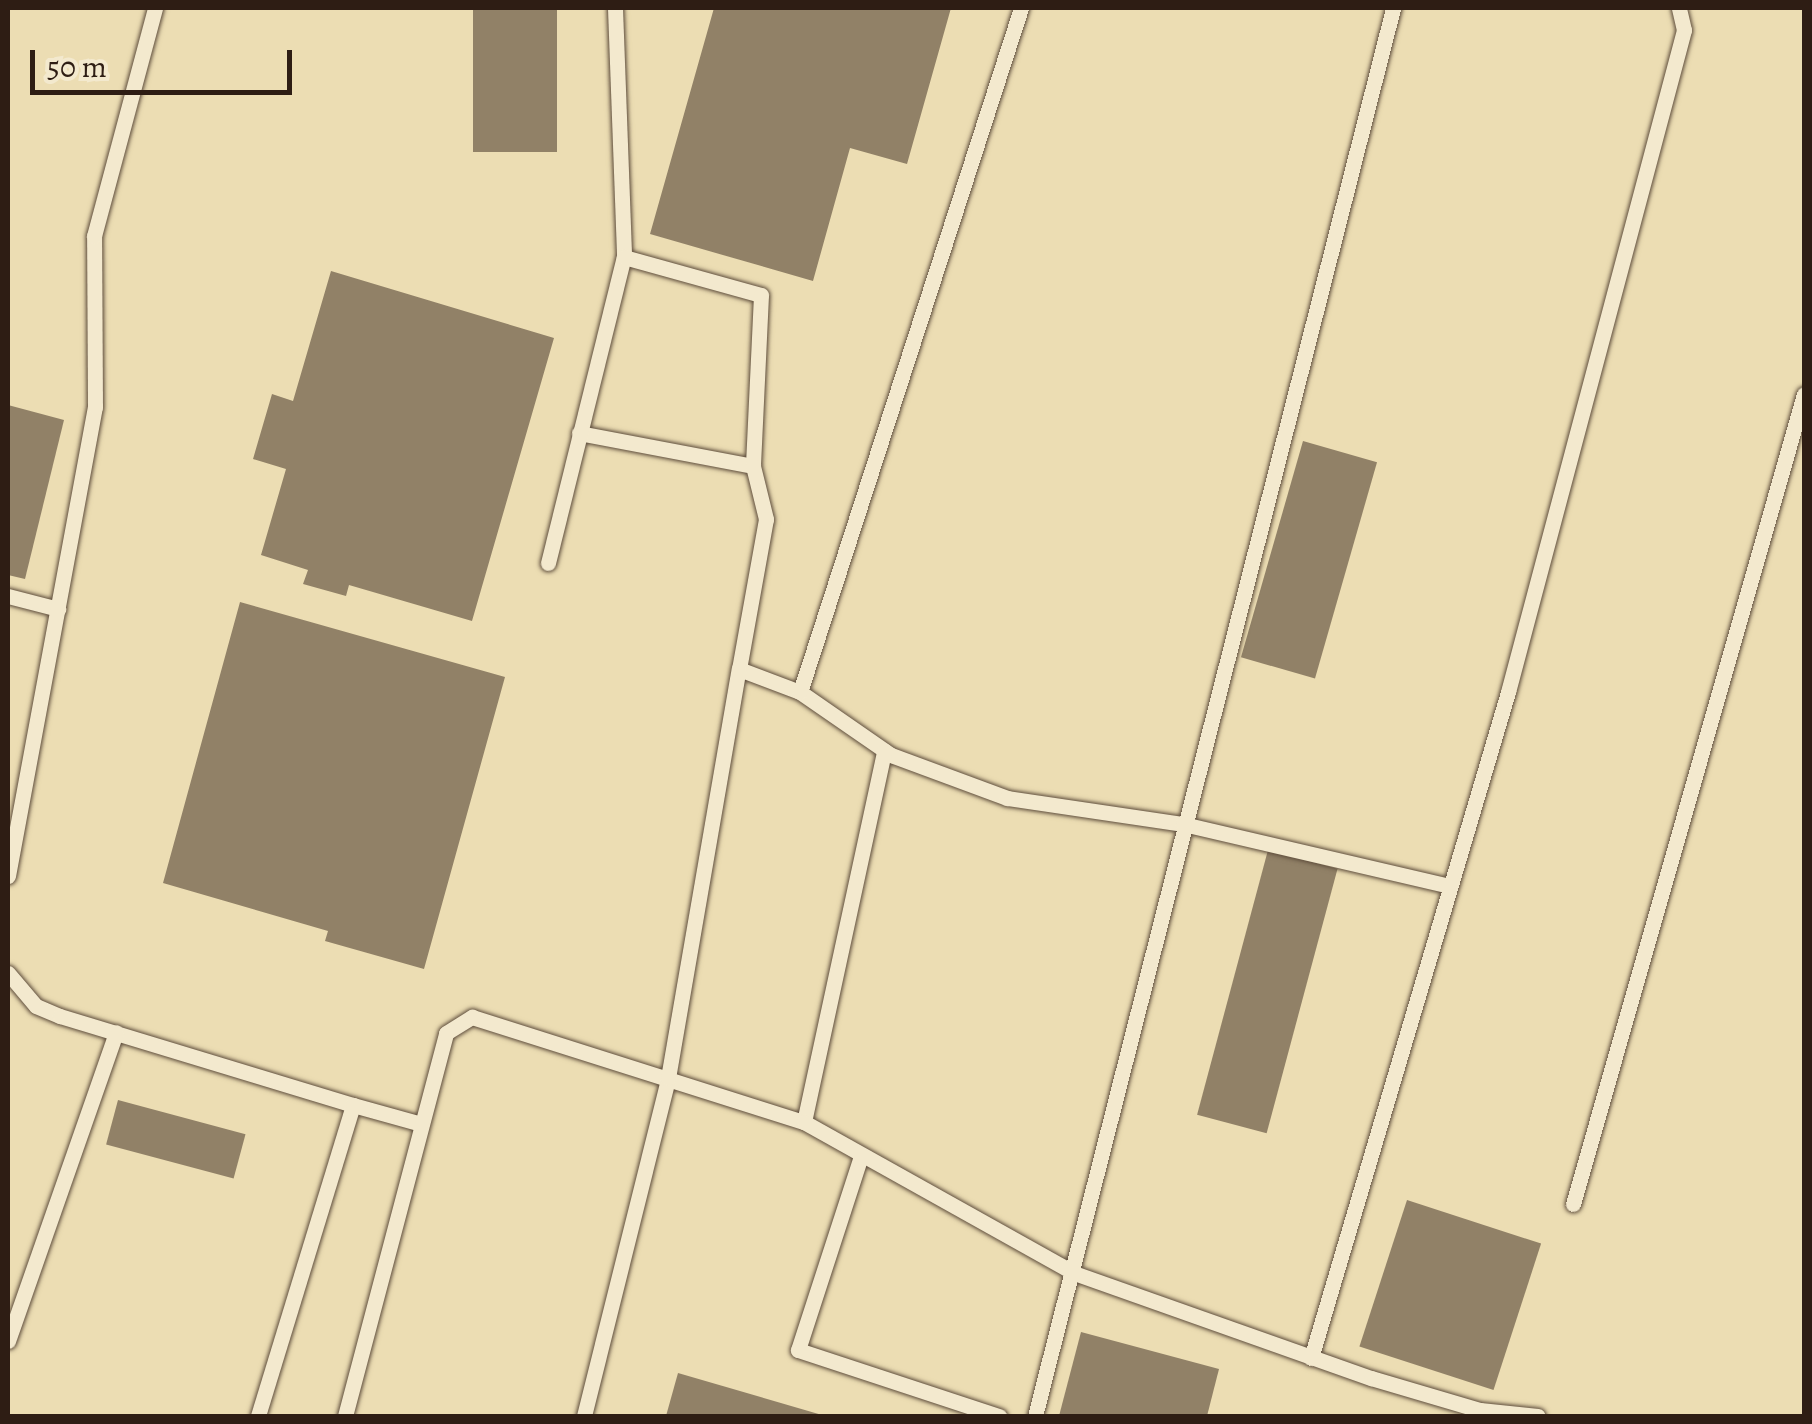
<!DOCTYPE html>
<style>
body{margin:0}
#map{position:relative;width:1812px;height:1424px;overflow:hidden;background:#ecddb3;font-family:Alegreya,serif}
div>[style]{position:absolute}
.building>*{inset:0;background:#918167;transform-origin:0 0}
.roads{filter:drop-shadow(0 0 2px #5e4d3c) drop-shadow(0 0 2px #5e4d3c)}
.lane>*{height:15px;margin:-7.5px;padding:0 7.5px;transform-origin:7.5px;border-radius:7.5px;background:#f3e9ce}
span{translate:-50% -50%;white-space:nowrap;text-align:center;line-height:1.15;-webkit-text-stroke:8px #f3e9ce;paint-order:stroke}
.frame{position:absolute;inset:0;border:10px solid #2e1d14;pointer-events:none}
.scale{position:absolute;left:30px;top:50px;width:262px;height:45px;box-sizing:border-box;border:5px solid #2e1d14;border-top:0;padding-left:12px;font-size:30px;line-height:35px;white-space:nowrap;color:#2e1d14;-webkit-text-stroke:8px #f3e9ce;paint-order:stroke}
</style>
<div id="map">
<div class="building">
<div style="left:473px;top:8px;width:84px;height:144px"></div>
<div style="clip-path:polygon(714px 8px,951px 8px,907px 164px,850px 148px,813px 281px,650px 234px)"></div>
<div style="clip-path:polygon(331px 271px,554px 338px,472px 621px,349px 585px,346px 596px,303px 584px,308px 570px,261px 555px,286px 469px,253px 459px,272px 394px,293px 401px)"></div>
<div style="clip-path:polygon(8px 405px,64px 420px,25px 579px,8px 575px)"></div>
<div style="left:1303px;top:441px;width:77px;height:225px;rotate:16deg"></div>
<div style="clip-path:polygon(240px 602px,505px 677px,424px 969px,325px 941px,328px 931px,163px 883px)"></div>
<div style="left:1268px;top:850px;width:72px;height:274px;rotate:15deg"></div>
<div style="left:118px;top:1100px;width:132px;height:46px;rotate:15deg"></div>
<div style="left:1407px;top:1200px;width:141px;height:154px;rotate:18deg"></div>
<div style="clip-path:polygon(1081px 1332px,1219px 1369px,1207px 1416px,1059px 1416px)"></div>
<div style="clip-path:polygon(678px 1373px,822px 1415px,822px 1416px,666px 1416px)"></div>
</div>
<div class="roads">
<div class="lane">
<div style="left:615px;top:8px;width:249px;rotate:87.9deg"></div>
<div style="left:579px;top:433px;width:177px;rotate:10.7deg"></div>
<div style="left:548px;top:563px;width:315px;rotate:-76.1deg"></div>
<div style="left:624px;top:257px;width:142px;rotate:15.5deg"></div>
<div style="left:761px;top:295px;width:171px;rotate:92.7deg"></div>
<div style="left:753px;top:466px;width:55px;rotate:76.2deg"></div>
<div style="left:766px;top:519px;width:152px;rotate:100.2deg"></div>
<div style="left:739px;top:669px;width:65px;rotate:20.7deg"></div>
<div style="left:800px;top:692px;width:111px;rotate:34.7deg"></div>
<div style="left:891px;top:755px;width:124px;rotate:20.3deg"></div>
<div style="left:1007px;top:798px;width:178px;rotate:8.4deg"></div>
<div style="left:1183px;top:824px;width:274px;rotate:13.1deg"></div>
<div style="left:8px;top:596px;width:52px;rotate:14.6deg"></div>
<div style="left:800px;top:692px;width:719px;rotate:-72.09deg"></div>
<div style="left:8px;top:876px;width:477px;rotate:-79.5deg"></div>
<div style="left:95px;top:407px;width:171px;rotate:-90.3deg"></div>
<div style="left:94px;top:236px;width:236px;rotate:-75deg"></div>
<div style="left:8px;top:973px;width:43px;rotate:49.7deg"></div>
<div style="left:36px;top:1006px;width:26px;rotate:23deg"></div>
<div style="left:60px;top:1016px;width:306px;rotate:16.9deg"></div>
<div style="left:353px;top:1105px;width:325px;rotate:107deg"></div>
<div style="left:353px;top:1105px;width:71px;rotate:15.6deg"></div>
<div style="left:804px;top:1122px;width:380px;rotate:-77.8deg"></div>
<div style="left:861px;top:1156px;width:204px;rotate:108deg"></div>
<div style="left:798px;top:1350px;width:212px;rotate:18.2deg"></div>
<div style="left:1573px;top:1204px;width:842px;rotate:-74.08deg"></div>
<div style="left:8px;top:1341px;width:327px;rotate:-70.7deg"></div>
<div style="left:1311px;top:1358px;width:695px;rotate:-73.52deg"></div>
<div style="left:1508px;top:692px;width:685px;rotate:-75.11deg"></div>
<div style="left:1684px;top:30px;width:23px;rotate:-103deg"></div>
<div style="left:345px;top:1416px;width:396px;rotate:-75.2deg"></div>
<div style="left:446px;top:1033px;width:31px;rotate:-32deg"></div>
<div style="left:472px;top:1017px;width:348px;rotate:17.6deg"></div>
<div style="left:804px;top:1122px;width:309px;rotate:29.2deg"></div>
<div style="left:1074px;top:1273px;width:315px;rotate:19.5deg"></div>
<div style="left:1371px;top:1378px;width:114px;rotate:16.4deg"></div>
<div style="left:1480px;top:1410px;width:58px;rotate:5.9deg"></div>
<div style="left:584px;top:1416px;width:348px;rotate:-76deg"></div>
<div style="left:668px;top:1078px;width:415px;rotate:-80.2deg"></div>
<div style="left:1035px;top:1416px;width:1453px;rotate:-75.73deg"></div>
</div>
</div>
<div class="frame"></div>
<div class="scale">50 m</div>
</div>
